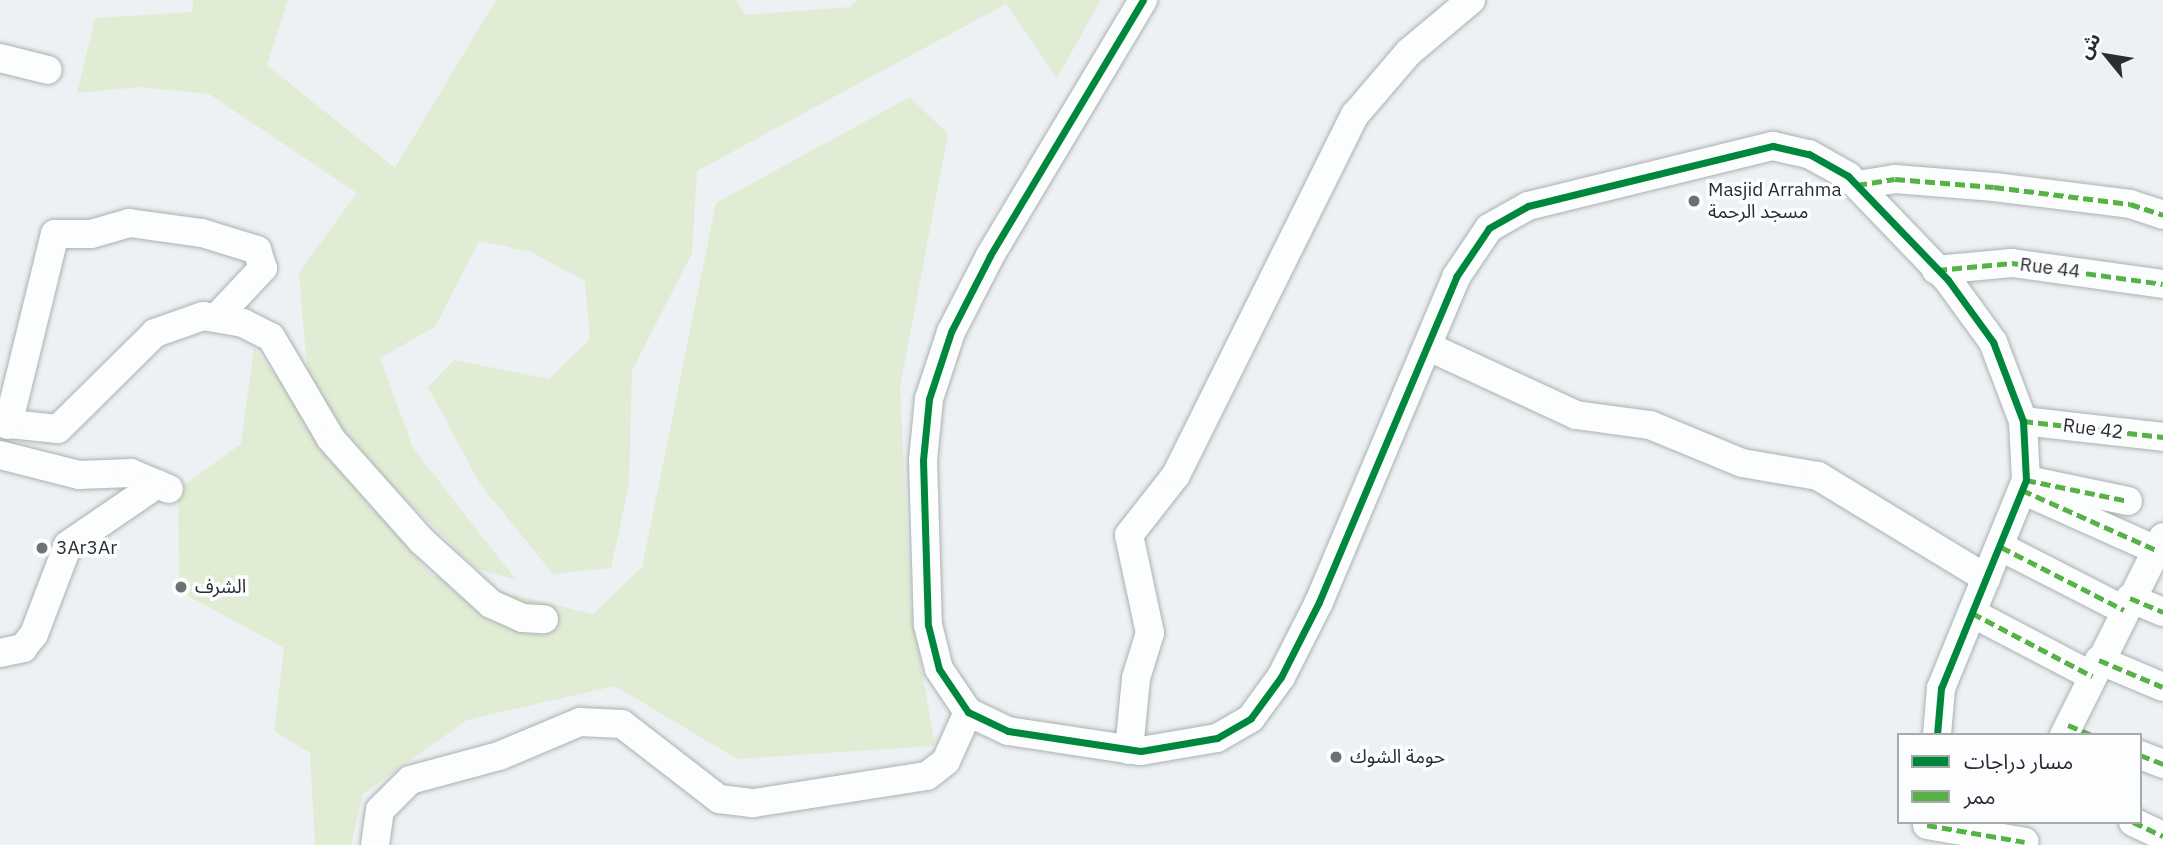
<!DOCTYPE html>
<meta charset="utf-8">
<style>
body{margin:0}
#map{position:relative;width:2163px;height:845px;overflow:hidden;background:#edf1f4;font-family:"IBM Plex Sans","Noto Sans Arabic",sans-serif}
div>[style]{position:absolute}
.green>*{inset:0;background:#e0edd4}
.roads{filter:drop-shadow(0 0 2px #adb0b3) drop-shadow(0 0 2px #adb0b3)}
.minor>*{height:28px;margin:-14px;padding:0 14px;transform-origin:14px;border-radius:14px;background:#fcfdfd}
.quiet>*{height:5px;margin-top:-2.5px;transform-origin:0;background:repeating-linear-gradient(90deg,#56b246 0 10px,transparent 0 15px)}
.cycleway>*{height:7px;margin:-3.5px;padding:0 3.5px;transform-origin:3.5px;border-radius:3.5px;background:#00873e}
.dots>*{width:19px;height:19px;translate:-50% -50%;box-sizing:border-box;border:4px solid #fcfdfe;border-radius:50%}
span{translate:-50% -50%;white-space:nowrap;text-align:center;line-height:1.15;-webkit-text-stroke:7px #fcfdfe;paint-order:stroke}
.poi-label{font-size:19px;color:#2a2c2f}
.left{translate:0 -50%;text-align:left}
.street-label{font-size:19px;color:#2a2c2f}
.legend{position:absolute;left:1897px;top:733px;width:245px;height:91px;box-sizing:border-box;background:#fcfdfe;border:2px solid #a8a9ab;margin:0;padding:9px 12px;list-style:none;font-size:21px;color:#2a2c2f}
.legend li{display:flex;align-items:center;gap:14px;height:35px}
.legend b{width:35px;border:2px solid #a8a9ab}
.north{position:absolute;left:2072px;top:21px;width:70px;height:70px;-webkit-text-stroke:5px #fcfdfe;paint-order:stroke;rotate:300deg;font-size:19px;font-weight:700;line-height:28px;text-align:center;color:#2a2c2f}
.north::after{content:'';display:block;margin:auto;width:24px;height:32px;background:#2a2c2f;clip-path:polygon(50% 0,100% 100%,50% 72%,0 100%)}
</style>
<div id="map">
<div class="green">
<div style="clip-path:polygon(193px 0,288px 0,267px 65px,395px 168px,496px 0,736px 0,746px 15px,850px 7px,858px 0,1101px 0,1057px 78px,1006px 4px,697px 171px,692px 253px,632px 371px,629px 484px,611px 568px,553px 574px,480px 484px,428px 387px,454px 360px,549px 379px,590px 339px,585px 281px,531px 252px,479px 241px,435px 327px,380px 358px,413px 448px,516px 580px,477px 569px,352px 447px,307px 369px,299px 272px,357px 193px,209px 94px,140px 87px,77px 93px,95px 18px,192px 12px)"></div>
<div style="clip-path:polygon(910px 97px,948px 134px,900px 388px,911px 606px,935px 746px,737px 759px,615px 686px,467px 720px,363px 794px,351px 845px,315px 845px,310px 753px,274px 731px,284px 648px,179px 591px,178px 489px,241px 444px,254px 348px,431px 575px,593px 614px,642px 567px,716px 203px)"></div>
</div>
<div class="roads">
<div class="minor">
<div style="left:1143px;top:0;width:298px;rotate:120.9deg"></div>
<div style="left:990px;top:256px;width:85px;rotate:117.2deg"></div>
<div style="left:951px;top:332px;width:71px;rotate:108.2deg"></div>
<div style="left:929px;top:399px;width:61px;rotate:95.6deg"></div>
<div style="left:923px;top:460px;width:165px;rotate:88.3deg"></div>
<div style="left:928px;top:625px;width:45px;rotate:76deg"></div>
<div style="left:939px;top:669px;width:52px;rotate:56deg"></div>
<div style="left:968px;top:712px;width:44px;rotate:25.4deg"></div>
<div style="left:1008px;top:731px;width:134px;rotate:8.6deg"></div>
<div style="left:1141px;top:751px;width:77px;rotate:-9.7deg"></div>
<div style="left:1217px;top:738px;width:39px;rotate:-30deg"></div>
<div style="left:1251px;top:718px;width:51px;rotate:-53.8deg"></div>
<div style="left:1281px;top:677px;width:84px;rotate:-63.1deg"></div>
<div style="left:1319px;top:602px;width:353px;rotate:-67.1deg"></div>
<div style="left:1456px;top:277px;width:59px;rotate:-56deg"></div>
<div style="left:1489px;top:228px;width:45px;rotate:-29.4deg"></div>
<div style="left:1528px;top:206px;width:252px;rotate:-13.8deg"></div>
<div style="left:1773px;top:146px;width:37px;rotate:13deg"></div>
<div style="left:1809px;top:154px;width:45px;rotate:29.4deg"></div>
<div style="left:1848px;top:176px;width:144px;rotate:46.1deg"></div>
<div style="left:1948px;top:280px;width:77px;rotate:54deg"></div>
<div style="left:1993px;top:342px;width:85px;rotate:69.2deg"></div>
<div style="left:2023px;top:421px;width:59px;rotate:87.1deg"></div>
<div style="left:2026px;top:480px;width:225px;rotate:112.2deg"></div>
<div style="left:1941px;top:688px;width:47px;rotate:94.9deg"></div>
<div style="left:0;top:58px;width:49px;rotate:14deg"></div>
<div style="left:1857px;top:185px;width:38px;rotate:-9deg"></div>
<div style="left:1895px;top:179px;width:99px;rotate:4.6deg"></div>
<div style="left:1994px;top:187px;width:137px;rotate:7.1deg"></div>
<div style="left:2130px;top:204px;width:35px;rotate:18deg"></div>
<div style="left:1936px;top:270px;width:76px;rotate:-5.3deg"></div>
<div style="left:2012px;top:263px;width:152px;rotate:7.9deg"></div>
<div style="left:1429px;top:347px;width:162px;rotate:24.8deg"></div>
<div style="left:1576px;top:415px;width:75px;rotate:7.7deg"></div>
<div style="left:1650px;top:425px;width:100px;rotate:22.4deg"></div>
<div style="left:1742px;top:463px;width:77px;rotate:9.7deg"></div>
<div style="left:1818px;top:476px;width:197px;rotate:31.3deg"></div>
<div style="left:2023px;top:421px;width:141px;rotate:6.5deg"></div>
<div style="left:0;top:423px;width:58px;rotate:5.9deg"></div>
<div style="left:58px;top:429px;width:136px;rotate:-44.7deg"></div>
<div style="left:155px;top:333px;width:51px;rotate:-19.5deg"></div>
<div style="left:203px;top:316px;width:41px;rotate:9.9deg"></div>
<div style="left:243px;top:323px;width:31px;rotate:27deg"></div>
<div style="left:271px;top:337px;width:118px;rotate:59.5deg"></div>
<div style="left:331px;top:439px;width:137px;rotate:48.3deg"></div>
<div style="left:422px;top:541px;width:93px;rotate:42.4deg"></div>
<div style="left:491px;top:604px;width:34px;rotate:24deg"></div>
<div style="left:522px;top:618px;width:22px;rotate:3deg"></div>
<div style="left:8px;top:425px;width:197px;rotate:-76.2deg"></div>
<div style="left:55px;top:234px;width:36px"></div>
<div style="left:91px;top:234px;width:40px;rotate:-16deg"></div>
<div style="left:129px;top:223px;width:74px;rotate:7.8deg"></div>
<div style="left:202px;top:233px;width:58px;rotate:17.2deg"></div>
<div style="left:257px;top:250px;width:19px;rotate:72deg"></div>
<div style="left:263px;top:268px;width:66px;rotate:133.2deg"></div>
<div style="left:0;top:455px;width:81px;rotate:14.2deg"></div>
<div style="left:79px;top:475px;width:52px;rotate:-2.2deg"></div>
<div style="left:131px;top:473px;width:41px;rotate:22.8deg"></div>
<div style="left:2032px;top:481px;width:98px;rotate:11.8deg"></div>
<div style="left:2022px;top:490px;width:147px;rotate:24.1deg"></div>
<div style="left:2001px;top:547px;width:138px;rotate:27.1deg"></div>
<div style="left:2130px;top:598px;width:36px;rotate:23deg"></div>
<div style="left:1972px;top:613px;width:136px;rotate:27.7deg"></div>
<div style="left:0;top:653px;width:24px;rotate:-12deg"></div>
<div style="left:23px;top:648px;width:18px;rotate:-52deg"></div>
<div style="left:34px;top:634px;width:95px;rotate:-69.1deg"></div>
<div style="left:68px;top:545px;width:108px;rotate:-34.4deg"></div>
<div style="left:2099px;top:660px;width:69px;rotate:22.9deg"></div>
<div style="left:2064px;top:735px;width:221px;rotate:-63.4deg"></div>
<div style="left:1129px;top:750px;width:72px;rotate:-84.4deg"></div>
<div style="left:1136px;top:678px;width:47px;rotate:-72.7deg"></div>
<div style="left:1150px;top:633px;width:100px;rotate:-102.1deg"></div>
<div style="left:1129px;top:535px;width:76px;rotate:-51.9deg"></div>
<div style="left:1176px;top:475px;width:402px;rotate:-63.6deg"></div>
<div style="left:1355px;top:115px;width:83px;rotate:-49.4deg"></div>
<div style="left:1409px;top:52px;width:81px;rotate:-40deg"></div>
<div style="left:2140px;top:755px;width:25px;rotate:21deg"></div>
<div style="left:2133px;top:822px;width:33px;rotate:25deg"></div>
<div style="left:1927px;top:825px;width:99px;rotate:9.8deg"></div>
<div style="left:375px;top:845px;width:35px;rotate:-82deg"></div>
<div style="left:380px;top:810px;width:42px;rotate:-45deg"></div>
<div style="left:410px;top:780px;width:92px;rotate:-15.1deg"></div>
<div style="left:499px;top:756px;width:88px;rotate:-22.8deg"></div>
<div style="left:580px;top:722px;width:42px;rotate:2.7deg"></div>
<div style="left:622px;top:724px;width:123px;rotate:37.7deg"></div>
<div style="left:719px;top:799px;width:35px;rotate:7deg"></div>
<div style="left:754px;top:803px;width:175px;rotate:-8.9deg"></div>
<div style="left:927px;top:776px;width:24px;rotate:-38deg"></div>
<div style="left:946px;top:761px;width:54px;rotate:-65.8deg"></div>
</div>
</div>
<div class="quiet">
<div style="left:1857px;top:185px;width:38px;rotate:-9deg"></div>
<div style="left:1895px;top:179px;width:99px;rotate:4.6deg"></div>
<div style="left:1994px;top:187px;width:137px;rotate:7.1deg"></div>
<div style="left:2130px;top:204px;width:35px;rotate:18deg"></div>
<div style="left:1937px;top:270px;width:75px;rotate:-5.3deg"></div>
<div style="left:2012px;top:263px;width:152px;rotate:7.9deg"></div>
<div style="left:2023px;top:421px;width:141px;rotate:6.5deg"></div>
<div style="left:2026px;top:480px;width:104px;rotate:11.6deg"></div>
<div style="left:2022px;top:490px;width:147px;rotate:24.1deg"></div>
<div style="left:2001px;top:547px;width:138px;rotate:27.1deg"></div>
<div style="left:2130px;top:598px;width:36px;rotate:23deg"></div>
<div style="left:1972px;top:613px;width:136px;rotate:27.7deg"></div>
<div style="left:2099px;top:660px;width:69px;rotate:22.9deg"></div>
<div style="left:2068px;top:725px;width:26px;rotate:23deg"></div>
<div style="left:2140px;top:755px;width:25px;rotate:21deg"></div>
<div style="left:2133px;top:822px;width:33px;rotate:25deg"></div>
<div style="left:1927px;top:825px;width:99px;rotate:9.8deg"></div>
</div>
<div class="cycleway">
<div style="left:1143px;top:0;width:298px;rotate:120.9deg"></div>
<div style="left:990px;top:256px;width:85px;rotate:117.2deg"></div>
<div style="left:951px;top:332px;width:71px;rotate:108.2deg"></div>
<div style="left:929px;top:399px;width:61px;rotate:95.6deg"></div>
<div style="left:923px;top:460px;width:165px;rotate:88.3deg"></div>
<div style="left:928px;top:625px;width:45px;rotate:76deg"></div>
<div style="left:939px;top:669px;width:52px;rotate:56deg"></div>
<div style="left:968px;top:712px;width:44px;rotate:25.4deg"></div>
<div style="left:1008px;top:731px;width:134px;rotate:8.6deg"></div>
<div style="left:1141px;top:751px;width:77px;rotate:-9.7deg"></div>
<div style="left:1217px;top:738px;width:39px;rotate:-30deg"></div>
<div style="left:1251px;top:718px;width:51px;rotate:-53.8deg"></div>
<div style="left:1281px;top:677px;width:84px;rotate:-63.1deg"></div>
<div style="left:1319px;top:602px;width:353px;rotate:-67.1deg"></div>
<div style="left:1456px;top:277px;width:59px;rotate:-56deg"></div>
<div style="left:1489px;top:228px;width:45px;rotate:-29.4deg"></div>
<div style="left:1528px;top:206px;width:252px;rotate:-13.8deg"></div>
<div style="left:1773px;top:146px;width:37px;rotate:13deg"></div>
<div style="left:1809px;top:154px;width:45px;rotate:29.4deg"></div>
<div style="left:1848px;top:176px;width:144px;rotate:46.1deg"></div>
<div style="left:1948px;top:280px;width:77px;rotate:54deg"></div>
<div style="left:1993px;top:342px;width:85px;rotate:69.2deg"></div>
<div style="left:2023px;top:421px;width:59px;rotate:87.1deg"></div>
<div style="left:2026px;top:480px;width:225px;rotate:112.2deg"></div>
<div style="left:1941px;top:688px;width:47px;rotate:94.9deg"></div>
</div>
<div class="dots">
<div style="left:1694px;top:201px;background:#6e7174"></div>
<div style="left:42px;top:548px;background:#6e7174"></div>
<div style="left:181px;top:587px;background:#6e7174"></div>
<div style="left:1336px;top:757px;background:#6e7174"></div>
</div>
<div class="poi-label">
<span class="left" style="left:1708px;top:201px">Masjid Arrahma<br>مسجد الرحمة</span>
<span class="left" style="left:56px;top:548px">3Ar3Ar</span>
<span class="left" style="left:195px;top:587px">الشرف</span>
<span class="left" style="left:1350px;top:757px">حومة الشوك</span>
</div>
<div class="street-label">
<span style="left:2050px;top:268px;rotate:7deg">Rue 44</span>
<span style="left:2093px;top:429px;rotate:7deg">Rue 42</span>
</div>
<ul class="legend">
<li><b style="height:9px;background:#00873e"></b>مسار دراجات</li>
<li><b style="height:9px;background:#56b246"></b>ممر</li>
</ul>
<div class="north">ش</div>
</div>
